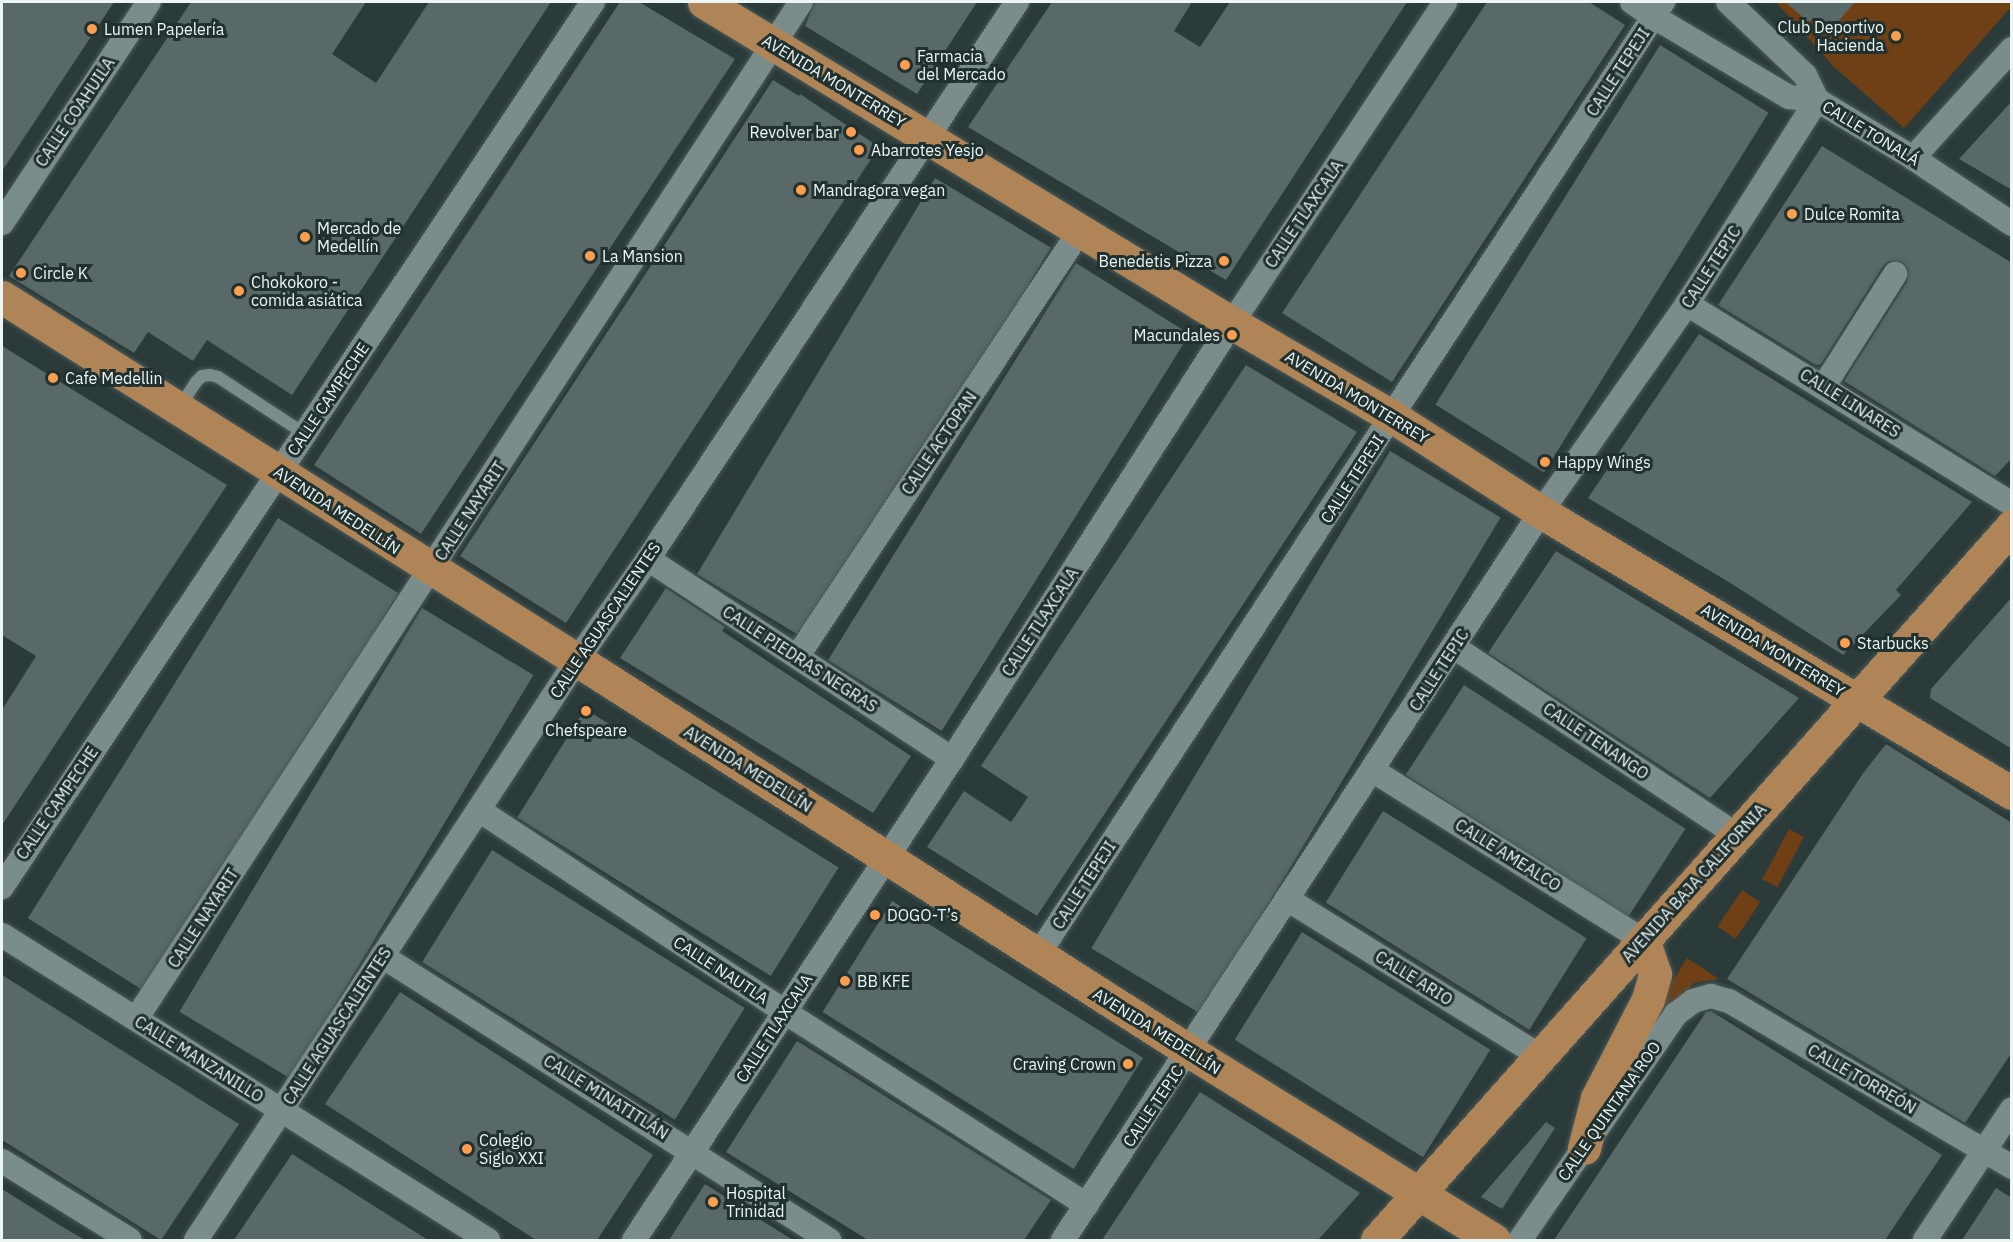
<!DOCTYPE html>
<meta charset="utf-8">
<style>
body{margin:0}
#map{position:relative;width:2013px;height:1242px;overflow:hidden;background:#2b3b3a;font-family:"IBM Plex Sans",sans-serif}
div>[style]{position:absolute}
.green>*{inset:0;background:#6f4016;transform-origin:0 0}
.building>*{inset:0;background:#586967;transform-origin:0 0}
.roads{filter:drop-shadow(0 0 2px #4b5958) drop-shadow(0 0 2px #4b5958)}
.service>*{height:12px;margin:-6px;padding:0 6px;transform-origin:6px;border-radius:6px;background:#7b8d8b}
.minor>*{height:24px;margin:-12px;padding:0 12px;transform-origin:12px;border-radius:12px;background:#7b8d8b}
.primary>*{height:33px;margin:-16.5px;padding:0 16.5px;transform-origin:16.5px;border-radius:16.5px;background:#af8457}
.dots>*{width:16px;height:16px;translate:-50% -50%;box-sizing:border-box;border:3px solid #21312f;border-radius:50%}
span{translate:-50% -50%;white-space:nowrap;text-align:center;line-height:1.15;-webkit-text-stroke:6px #21312f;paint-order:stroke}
.poi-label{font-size:16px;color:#ecf6f5}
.right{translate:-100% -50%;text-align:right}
.left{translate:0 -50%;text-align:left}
.street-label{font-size:16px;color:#ecf6f5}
.frame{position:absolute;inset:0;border:3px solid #ecf6f5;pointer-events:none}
</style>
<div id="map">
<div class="green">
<div style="clip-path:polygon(1776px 2px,2011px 2px,2012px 6px,1904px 128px,1833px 66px)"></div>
<div style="left:1789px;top:829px;width:17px;height:57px;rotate:28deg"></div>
<div style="left:1742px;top:890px;width:22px;height:44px;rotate:34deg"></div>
<div style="clip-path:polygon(1687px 958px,1719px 979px,1694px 983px,1679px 998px,1608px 1086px)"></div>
</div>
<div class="building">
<div style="clip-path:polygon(2px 2px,114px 2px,2px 171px)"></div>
<div style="clip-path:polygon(191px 2px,366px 2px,332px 54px,376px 83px,429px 2px,551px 2px,292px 395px,207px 340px,193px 361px,148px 332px,134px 353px,9px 276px)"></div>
<div style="clip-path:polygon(620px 2px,639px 2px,735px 59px,421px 534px,314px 465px)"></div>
<div style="clip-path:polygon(815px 2px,977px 2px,917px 94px,805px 26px)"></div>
<div style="clip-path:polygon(1052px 2px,1192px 2px,1174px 31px,1200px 47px,1230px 2px,1407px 2px,1226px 280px,968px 127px)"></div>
<div style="clip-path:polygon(1487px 2px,1589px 2px,1625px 25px,1392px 382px,1282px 313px)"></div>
<div style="clip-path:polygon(1785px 2px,1855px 2px,1828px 33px,1812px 19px,1809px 22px)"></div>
<div style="left:1660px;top:45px;width:128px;height:424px;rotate:32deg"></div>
<div style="clip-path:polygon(773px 80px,799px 96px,800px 94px,879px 147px,566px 623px,460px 556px)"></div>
<div style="clip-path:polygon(2012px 101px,2012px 190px,1959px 159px)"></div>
<div style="clip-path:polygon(1822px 146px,2012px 263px,2012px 458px,1995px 476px,1844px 381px,1907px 282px,1908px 268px,1902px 262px,1889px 261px,1883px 266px,1821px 364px,1816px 365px,1718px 305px)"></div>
<div style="left:935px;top:178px;width:135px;height:462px;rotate:31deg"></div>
<div style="left:1076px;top:263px;width:134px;height:468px;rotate:32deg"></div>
<div style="clip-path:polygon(1699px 334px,1972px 502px,1896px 590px,1901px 595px,1843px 655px,1732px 584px,1588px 498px)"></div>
<div style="clip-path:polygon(2px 346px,227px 485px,2px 825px,2px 710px,36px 656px,2px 635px)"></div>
<div style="clip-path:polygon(1246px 365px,1357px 432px,1037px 916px,927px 847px,964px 791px,1011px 822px,1028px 797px,981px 766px)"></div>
<div style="left:1390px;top:451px;width:129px;height:580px;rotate:31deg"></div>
<div style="left:278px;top:518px;width:142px;height:472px;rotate:32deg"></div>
<div style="clip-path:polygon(1556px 551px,1799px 698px,1710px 798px,1488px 653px)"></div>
<div style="clip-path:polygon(666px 588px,725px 627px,722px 631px,911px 756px,873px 813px,620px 658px)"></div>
<div style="clip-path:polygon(2012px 597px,2012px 749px,1930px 698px,1931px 689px)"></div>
<div style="left:422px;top:608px;width:130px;height:471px;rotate:31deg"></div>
<div style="left:1464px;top:685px;width:264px;height:107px;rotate:33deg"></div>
<div style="left:585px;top:709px;width:299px;height:128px;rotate:32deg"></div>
<div style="clip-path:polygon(1886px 744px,2012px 823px,2012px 1052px,1965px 1123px,1727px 979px,1864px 772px)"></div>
<div style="left:1383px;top:811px;width:240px;height:108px;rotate:32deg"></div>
<div style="left:492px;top:850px;width:298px;height:132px;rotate:32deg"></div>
<div style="left:892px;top:901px;width:296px;height:131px;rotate:32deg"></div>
<div style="left:1302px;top:932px;width:222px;height:127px;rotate:32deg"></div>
<div style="clip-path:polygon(2px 975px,239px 1124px,161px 1240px,2px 1140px)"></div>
<div style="clip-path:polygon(400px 992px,653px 1155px,597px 1240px,536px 1240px,325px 1104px)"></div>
<div style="clip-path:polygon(1711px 1011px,1942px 1155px,1885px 1240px,1554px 1240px,1706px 1012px)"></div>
<div style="clip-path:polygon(797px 1041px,1051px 1200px,1024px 1240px,868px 1240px,726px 1152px)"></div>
<div style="clip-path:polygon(1200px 1092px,1360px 1193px,1318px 1240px,1102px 1240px)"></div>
<div style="clip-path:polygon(1546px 1122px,1555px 1128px,1502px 1209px,1481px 1197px)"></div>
<div style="clip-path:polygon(292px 1154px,325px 1175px,428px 1240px,234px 1240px)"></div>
<div style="clip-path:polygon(705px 1184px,761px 1220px,793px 1240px,669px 1240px)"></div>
<div style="clip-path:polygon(1996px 1188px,2012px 1198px,2012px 1240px,1962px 1240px)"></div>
<div style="clip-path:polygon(2px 1189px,61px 1226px,85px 1240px,2px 1240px)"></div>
</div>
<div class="roads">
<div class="service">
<div style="left:180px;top:406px;width:29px;rotate:-56deg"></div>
<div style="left:196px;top:382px;width:8px;rotate:-45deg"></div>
<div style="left:202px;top:376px;width:8px;rotate:-7deg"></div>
<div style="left:210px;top:375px;width:8px;rotate:14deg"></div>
<div style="left:218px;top:377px;width:104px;rotate:33.2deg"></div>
</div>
<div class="minor">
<div style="left:1632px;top:2px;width:27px;rotate:34deg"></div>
<div style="left:1654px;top:17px;width:157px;rotate:30.7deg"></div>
<div style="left:1789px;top:97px;width:28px;rotate:6deg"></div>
<div style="left:1817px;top:100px;width:112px;rotate:31.1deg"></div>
<div style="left:1913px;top:158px;width:119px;rotate:33.7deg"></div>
<div style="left:1728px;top:2px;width:106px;rotate:43.5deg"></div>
<div style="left:1805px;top:75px;width:28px;rotate:64deg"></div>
<div style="left:1913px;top:158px;width:147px;rotate:-47.8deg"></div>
<div style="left:2px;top:223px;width:265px;rotate:-56.4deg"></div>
<div style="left:1687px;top:304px;width:382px;rotate:31.6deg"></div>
<div style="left:1824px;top:386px;width:133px;rotate:-57.6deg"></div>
<div style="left:648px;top:559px;width:364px;rotate:33.3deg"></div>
<div style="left:1454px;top:647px;width:340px;rotate:33.6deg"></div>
<div style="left:797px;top:657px;width:514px;rotate:-56.43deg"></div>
<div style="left:1372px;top:770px;width:320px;rotate:32.1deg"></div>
<div style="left:479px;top:810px;width:367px;rotate:33.4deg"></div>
<div style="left:785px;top:1012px;width:358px;rotate:32.6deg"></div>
<div style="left:2px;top:887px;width:1064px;rotate:-56.27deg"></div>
<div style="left:1287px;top:899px;width:298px;rotate:31.8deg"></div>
<div style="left:2px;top:935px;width:574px;rotate:32.11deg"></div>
<div style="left:1038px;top:955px;width:1140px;rotate:-56.74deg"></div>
<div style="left:382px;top:956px;width:530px;rotate:32.43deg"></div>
<div style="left:136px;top:1019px;width:1215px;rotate:-56.82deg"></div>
<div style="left:2px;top:1161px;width:150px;rotate:31.7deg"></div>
<div style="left:196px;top:1240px;width:694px;rotate:-56.7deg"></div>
<div style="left:577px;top:660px;width:123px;rotate:-54.9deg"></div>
<div style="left:648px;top:559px;width:668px;rotate:-56.48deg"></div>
<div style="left:634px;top:1240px;width:577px;rotate:-56.53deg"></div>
<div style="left:952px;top:759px;width:518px;rotate:-57.29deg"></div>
<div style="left:1232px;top:323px;width:385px;rotate:-56.4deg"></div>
<div style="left:1063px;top:1240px;width:871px;rotate:-56.71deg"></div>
<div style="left:1541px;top:512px;width:254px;rotate:-54.9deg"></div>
<div style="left:1687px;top:304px;width:242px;rotate:-57.5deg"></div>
<div style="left:1520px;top:1240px;width:275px;rotate:-55.4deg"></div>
<div style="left:1676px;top:1014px;width:21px;rotate:-37deg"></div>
<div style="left:1693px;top:1001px;width:19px;rotate:-16deg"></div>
<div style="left:1711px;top:996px;width:19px;rotate:16deg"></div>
<div style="left:1729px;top:1001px;width:328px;rotate:30.4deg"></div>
<div style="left:1925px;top:1240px;width:157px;rotate:-56.4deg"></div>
</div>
<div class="primary">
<div style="left:704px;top:2px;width:618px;rotate:31.3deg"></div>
<div style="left:1232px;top:323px;width:186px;rotate:30.3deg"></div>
<div style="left:1393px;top:417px;width:176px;rotate:32.7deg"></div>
<div style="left:1541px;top:512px;width:548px;rotate:30.82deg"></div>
<div style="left:2px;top:297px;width:680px;rotate:32.26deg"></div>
<div style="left:577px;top:660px;width:726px;rotate:32.57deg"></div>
<div style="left:1189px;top:1051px;width:359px;rotate:31.8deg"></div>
<div style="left:1584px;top:1148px;width:52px;rotate:-75.4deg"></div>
<div style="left:1597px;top:1098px;width:111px;rotate:-62.7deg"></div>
<div style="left:1648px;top:999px;width:26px;rotate:-74deg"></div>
<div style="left:1655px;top:974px;width:36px;rotate:-109deg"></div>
<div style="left:1377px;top:1240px;width:956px;rotate:-48.35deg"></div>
</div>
</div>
<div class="dots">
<div style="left:92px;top:29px;background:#fb9e50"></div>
<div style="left:1896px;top:36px;background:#fb9e50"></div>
<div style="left:905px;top:65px;background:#fb9e50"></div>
<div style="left:851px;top:132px;background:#fb9e50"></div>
<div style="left:859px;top:150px;background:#fb9e50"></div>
<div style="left:801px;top:190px;background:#fb9e50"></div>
<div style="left:1792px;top:214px;background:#fb9e50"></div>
<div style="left:305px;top:237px;background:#fb9e50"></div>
<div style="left:590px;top:256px;background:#fb9e50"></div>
<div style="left:1224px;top:261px;background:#fb9e50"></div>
<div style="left:21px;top:273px;background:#fb9e50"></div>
<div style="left:239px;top:291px;background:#fb9e50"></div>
<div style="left:1232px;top:335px;background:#fb9e50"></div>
<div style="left:53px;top:378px;background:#fb9e50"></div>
<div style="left:1545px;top:462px;background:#fb9e50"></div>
<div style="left:1845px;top:643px;background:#fb9e50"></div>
<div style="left:586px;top:711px;background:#fb9e50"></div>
<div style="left:875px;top:915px;background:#fb9e50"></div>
<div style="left:845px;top:981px;background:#fb9e50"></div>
<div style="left:1128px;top:1064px;background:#fb9e50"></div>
<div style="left:467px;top:1149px;background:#fb9e50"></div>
<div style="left:713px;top:1202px;background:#fb9e50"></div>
</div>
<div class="poi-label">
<span class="right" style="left:1884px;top:36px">Club Deportivo<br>Hacienda</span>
<span class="left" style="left:104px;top:29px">Lumen Papelería</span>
<span class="left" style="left:917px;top:65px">Farmacia<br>del Mercado</span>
<span class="right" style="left:839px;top:132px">Revolver bar</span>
<span class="left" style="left:871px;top:150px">Abarrotes Yesjo</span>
<span class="left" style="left:813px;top:190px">Mandragora vegan</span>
<span class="left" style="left:1804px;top:214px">Dulce Romita</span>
<span class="left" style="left:317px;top:237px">Mercado de<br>Medellín</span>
<span class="left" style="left:602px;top:256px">La Mansion</span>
<span class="right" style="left:1212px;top:261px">Benedetis Pizza</span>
<span class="left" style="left:33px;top:273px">Circle K</span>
<span class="left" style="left:251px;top:291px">Chokokoro -<br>comida asiática</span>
<span class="right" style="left:1220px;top:335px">Macundales</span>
<span class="left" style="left:65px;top:378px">Cafe Medellin</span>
<span class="left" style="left:1557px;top:462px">Happy Wings</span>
<span class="left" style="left:1857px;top:643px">Starbucks</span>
<span style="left:586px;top:730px">Chefspeare</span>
<span class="left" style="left:887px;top:915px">DOGO-T’s</span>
<span class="left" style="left:857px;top:981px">BB KFE</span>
<span class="right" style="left:1116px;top:1064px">Craving Crown</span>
<span class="left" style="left:479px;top:1149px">Colegio<br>Siglo XXI</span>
<span class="left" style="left:726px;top:1202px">Hospital<br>Trinidad</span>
</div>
<div class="street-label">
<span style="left:1618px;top:72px;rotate:-57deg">CALLE TEPEJI</span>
<span style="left:834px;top:81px;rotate:31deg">AVENIDA MONTERREY</span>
<span style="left:75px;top:112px;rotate:-56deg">CALLE COAHUILA</span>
<span style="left:1871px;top:133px;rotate:31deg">CALLE TONALÁ</span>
<span style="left:1304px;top:214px;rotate:-56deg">CALLE TLAXCALA</span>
<span style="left:1711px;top:267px;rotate:-57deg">CALLE TEPIC</span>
<span style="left:1357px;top:397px;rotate:31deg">AVENIDA MONTERREY</span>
<span style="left:328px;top:399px;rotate:-56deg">CALLE CAMPECHE</span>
<span style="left:1850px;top:403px;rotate:32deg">CALLE LINARES</span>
<span style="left:939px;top:443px;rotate:-56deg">CALLE ACTOPAN</span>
<span style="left:1352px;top:479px;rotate:-57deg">CALLE TEPEJI</span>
<span style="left:337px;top:510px;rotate:33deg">AVENIDA MEDELLÍN</span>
<span style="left:470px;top:511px;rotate:-57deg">CALLE NAYARIT</span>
<span style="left:605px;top:620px;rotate:-56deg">CALLE AGUASCALIENTES</span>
<span style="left:1040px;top:622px;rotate:-57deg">CALLE TLAXCALA</span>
<span style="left:1773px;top:650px;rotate:31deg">AVENIDA MONTERREY</span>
<span style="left:800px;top:659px;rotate:33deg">CALLE PIEDRAS NEGRAS</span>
<span style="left:1439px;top:670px;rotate:-57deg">CALLE TEPIC</span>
<span style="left:1596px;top:741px;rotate:34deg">CALLE TENANGO</span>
<span style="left:748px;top:769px;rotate:32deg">AVENIDA MEDELLÍN</span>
<span style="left:57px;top:803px;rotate:-56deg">CALLE CAMPECHE</span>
<span style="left:1508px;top:855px;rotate:32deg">CALLE AMEALCO</span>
<span style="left:1694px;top:883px;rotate:-48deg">AVENIDA BAJA CALIFORNIA</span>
<span style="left:1084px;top:885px;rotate:-57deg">CALLE TEPEJI</span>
<span style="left:203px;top:918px;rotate:-57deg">CALLE NAYARIT</span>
<span style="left:721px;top:970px;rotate:33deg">CALLE NAUTLA</span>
<span style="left:1414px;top:978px;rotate:32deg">CALLE ARIO</span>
<span style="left:337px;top:1026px;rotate:-57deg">CALLE AGUASCALIENTES</span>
<span style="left:774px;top:1028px;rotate:-57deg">CALLE TLAXCALA</span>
<span style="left:1157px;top:1031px;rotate:32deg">AVENIDA MEDELLÍN</span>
<span style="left:199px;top:1059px;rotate:32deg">CALLE MANZANILLO</span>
<span style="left:1862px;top:1079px;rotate:30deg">CALLE TORREÓN</span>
<span style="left:606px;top:1097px;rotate:32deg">CALLE MINATITLÁN</span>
<span style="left:1153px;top:1106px;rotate:-56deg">CALLE TEPIC</span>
<span style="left:1609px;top:1111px;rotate:-55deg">CALLE QUINTANA ROO</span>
</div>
<div class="frame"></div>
</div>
